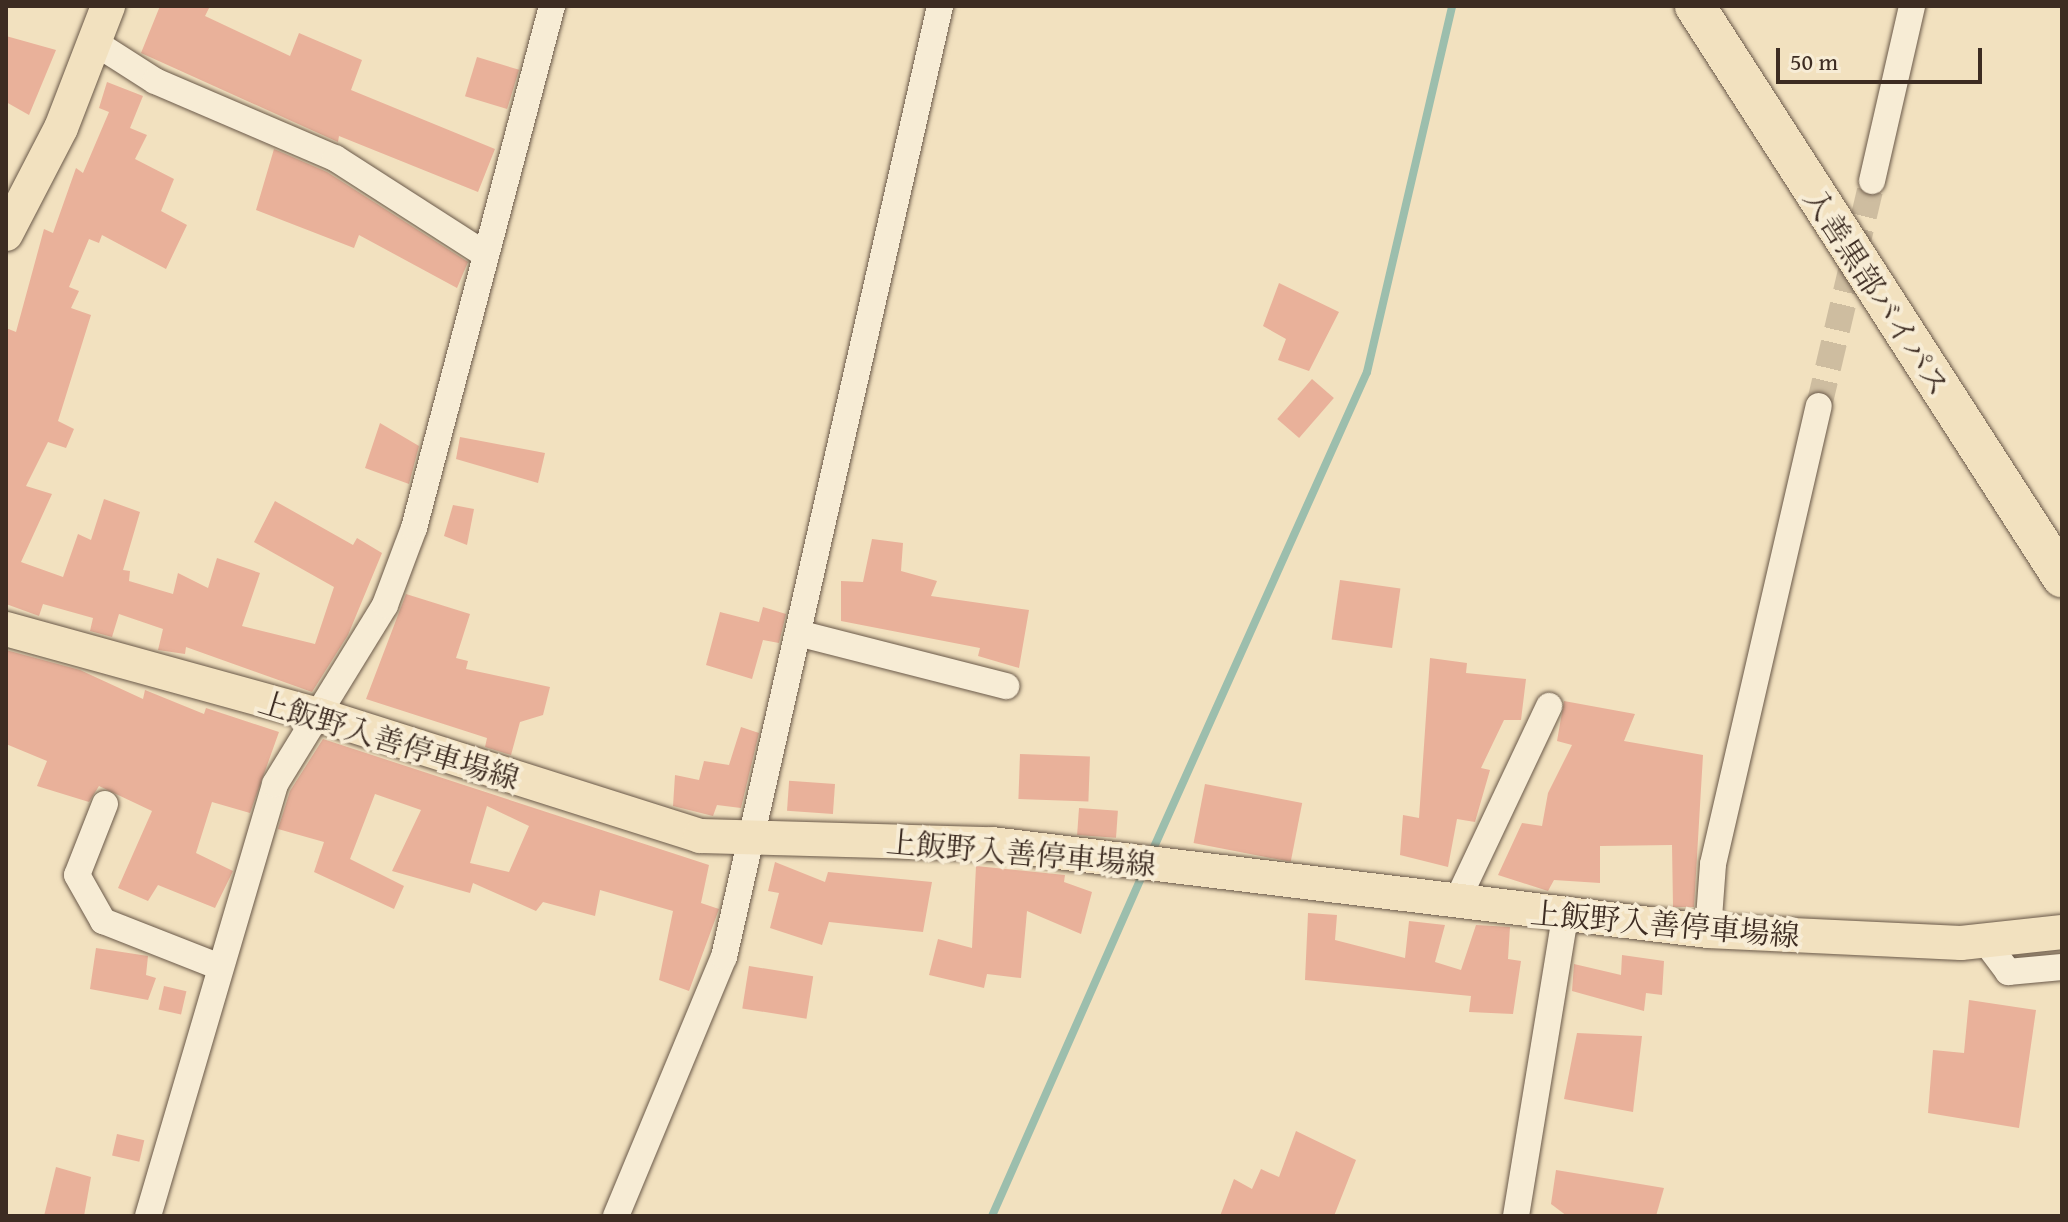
<!DOCTYPE html>
<meta charset="utf-8">
<style>
body{margin:0}
#map{position:relative;width:2068px;height:1222px;overflow:hidden;background:#f2e1bf;font-family:"Gentium Book Plus","Noto Serif JP",serif}
div>[style]{position:absolute}
.stream>*{height:8px;margin:-4px;padding:0 4px;transform-origin:4px;border-radius:4px;background:#9cbead}
.building>*{inset:0;background:#e9b19a;transform-origin:0 0}
.minor-tunnel>*{height:26px;margin-top:-13px;transform-origin:0;background:repeating-linear-gradient(90deg,#cebda0 0 26px,transparent 0 39px)}
.roads{filter:drop-shadow(0 0 2px #6a5949) drop-shadow(0 0 2px #6a5949)}
.minor>*{height:26px;margin:-13px;padding:0 13px;transform-origin:13px;border-radius:13px;background:#f7ecd5}
.major>*{height:34px;margin:-17px;padding:0 17px;transform-origin:17px;border-radius:17px;background:#f2e1bf}
.highway>*{height:40px;margin:-20px;padding:0 20px;transform-origin:20px;border-radius:20px;background:#f2e1bf}
span{translate:-50% -50%;white-space:nowrap;text-align:center;line-height:1.15;-webkit-text-stroke:8px #f7ecd5;paint-order:stroke}
.street-label{font-size:30px;color:#3d2c22}
.frame{position:absolute;inset:0;border:8px solid #3d2c22;pointer-events:none}
.scale{position:absolute;left:1776px;top:48px;width:206px;height:36px;box-sizing:border-box;border:4px solid #3d2c22;border-top:0;padding-left:10px;font-size:24px;line-height:28px;white-space:nowrap;color:#3d2c22;-webkit-text-stroke:6px #f7ecd5;paint-order:stroke}
</style>
<div id="map">
<div class="stream">
<div style="left:1150px;top:856px;width:530px;rotate:-65.85deg"></div>
<div style="left:1367px;top:372px;width:376px;rotate:-76.9deg"></div>
<div style="left:992px;top:1216px;width:379px;rotate:-66.2deg"></div>
</div>
<div class="building">
<div style="clip-path:polygon(160px 6px,210px 6px,205px 16px,290px 56px,299px 33px,362px 60px,351px 90px,495px 149px,478px 192px,339px 136px,338px 142px,141px 53px)"></div>
<div style="clip-path:polygon(6px 36px,56px 50px,29px 115px,6px 102px)"></div>
<div style="left:477px;top:57px;width:44px;height:41px;rotate:17deg"></div>
<div style="clip-path:polygon(107px 82px,143px 96px,130px 128px,147px 135px,135px 159px,174px 179px,161px 211px,187px 225px,166px 269px,102px 235px,99px 243px,89px 239px,69px 287px,79px 291px,71px 308px,91px 315px,58px 421px,74px 429px,66px 448px,48px 442px,26px 486px,52px 494px,21px 562px,63px 577px,78px 534px,91px 540px,104px 499px,140px 512px,123px 570px,130px 571px,129px 581px,173px 594px,178px 573px,208px 588px,217px 558px,260px 573px,242px 626px,315px 644px,334px 587px,254px 542px,275px 501px,353px 545px,357px 538px,382px 553px,348px 635px,312px 692px,186px 647px,185px 654px,158px 650px,163px 629px,119px 614px,112px 637px,90px 631px,93px 618px,43px 604px,39px 616px,6px 604px,6px 328px,16px 332px,44px 229px,53px 233px,76px 168px,83px 173px,109px 112px,99px 108px)"></div>
<div style="clip-path:polygon(274px 149px,327px 172px,468px 262px,457px 288px,359px 235px,354px 248px,256px 210px)"></div>
<div style="clip-path:polygon(1279px 283px,1339px 312px,1309px 371px,1278px 360px,1286px 339px,1263px 326px)"></div>
<div style="left:1312px;top:379px;width:29px;height:53px;rotate:41deg"></div>
<div style="clip-path:polygon(380px 423px,419px 446px,409px 484px,365px 468px)"></div>
<div style="clip-path:polygon(460px 437px,545px 453px,538px 483px,456px 459px)"></div>
<div style="clip-path:polygon(453px 505px,474px 509px,467px 545px,444px 536px)"></div>
<div style="clip-path:polygon(872px 539px,903px 543px,901px 571px,937px 581px,931px 596px,1029px 610px,1019px 668px,978px 656px,980px 648px,841px 621px,841px 581px,863px 582px)"></div>
<div style="left:1340px;top:580px;width:61px;height:60px;rotate:8deg"></div>
<div style="clip-path:polygon(406px 594px,470px 614px,456px 658px,468px 661px,466px 669px,550px 687px,543px 715px,520px 722px,511px 755px,485px 747px,487px 738px,366px 699px)"></div>
<div style="clip-path:polygon(763px 607px,786px 614px,779px 643px,763px 640px,752px 679px,706px 665px,720px 612px,759px 622px)"></div>
<div style="clip-path:polygon(6px 650px,80px 670px,143px 699px,145px 690px,204px 714px,206px 708px,279px 732px,250px 813px,212px 802px,196px 853px,233px 871px,215px 908px,158px 885px,148px 901px,118px 888px,152px 811px,99px 786px,89px 802px,37px 786px,47px 761px,6px 744px)"></div>
<div style="clip-path:polygon(1430px 658px,1467px 663px,1466px 673px,1526px 679px,1521px 720px,1504px 720px,1481px 768px,1490px 770px,1475px 822px,1457px 819px,1448px 867px,1400px 855px,1403px 815px,1419px 818px)"></div>
<div style="clip-path:polygon(1564px 701px,1635px 714px,1624px 741px,1703px 755px,1694px 907px,1673px 907px,1672px 845px,1600px 846px,1600px 883px,1554px 880px,1548px 891px,1498px 875px,1522px 823px,1542px 826px,1548px 793px,1572px 745px,1557px 741px)"></div>
<div style="clip-path:polygon(741px 727px,759px 733px,741px 808px,717px 805px,713px 816px,673px 806px,675px 775px,699px 780px,704px 761px,729px 765px)"></div>
<div style="clip-path:polygon(evenodd,323px 739px,709px 865px,701px 903px,719px 909px,689px 991px,659px 980px,673px 911px,600px 890px,595px 916px,543px 902px,536px 911px,473px 883px,470px 893px,392px 871px,421px 810px,375px 794px,350px 859px,404px 886px,394px 909px,314px 872px,324px 842px,278px 829px,290px 791px,323px 739px,487px 806px,529px 826px,509px 872px,470px 863px,487px 806px)"></div>
<div style="left:1020px;top:754px;width:70px;height:45px;rotate:2deg"></div>
<div style="left:835px;top:784px;width:30px;height:46px;rotate:94deg"></div>
<div style="left:1205px;top:784px;width:99px;height:60px;rotate:11deg"></div>
<div style="left:1079px;top:808px;width:39px;height:27px;rotate:4deg"></div>
<div style="clip-path:polygon(775px 862px,825px 882px,828px 872px,932px 882px,923px 932px,829px 922px,822px 945px,770px 928px,779px 893px,768px 891px)"></div>
<div style="clip-path:polygon(976px 866px,1065px 875px,1064px 882px,1092px 892px,1081px 934px,1027px 911px,1021px 978px,987px 974px,984px 988px,929px 975px,938px 939px,972px 948px)"></div>
<div style="clip-path:polygon(1308px 913px,1337px 915px,1335px 940px,1405px 958px,1409px 921px,1445px 925px,1435px 962px,1461px 970px,1476px 925px,1510px 927px,1508px 959px,1521px 961px,1513px 1014px,1469px 1012px,1471px 996px,1305px 980px)"></div>
<div style="clip-path:polygon(96px 948px,148px 956px,146px 975px,156px 978px,148px 1000px,90px 989px)"></div>
<div style="clip-path:polygon(1622px 955px,1664px 961px,1662px 995px,1646px 993px,1644px 1011px,1572px 991px,1574px 964px,1621px 975px)"></div>
<div style="left:749px;top:966px;width:65px;height:43px;rotate:9deg"></div>
<div style="left:164px;top:986px;width:23px;height:24px;rotate:13deg"></div>
<div style="clip-path:polygon(1969px 1000px,2036px 1010px,2019px 1128px,1928px 1113px,1933px 1050px,1964px 1053px)"></div>
<div style="clip-path:polygon(1577px 1033px,1642px 1036px,1633px 1112px,1564px 1099px)"></div>
<div style="clip-path:polygon(1296px 1131px,1356px 1160px,1334px 1216px,1220px 1216px,1234px 1179px,1252px 1189px,1261px 1169px,1279px 1177px)"></div>
<div style="left:117px;top:1134px;width:28px;height:22px;rotate:13deg"></div>
<div style="clip-path:polygon(56px 1167px,91px 1177px,84px 1216px,44px 1216px)"></div>
<div style="clip-path:polygon(1556px 1170px,1664px 1188px,1656px 1216px,1567px 1216px,1551px 1204px)"></div>
</div>
<div class="minor-tunnel">
<div style="left:1819px;top:406px;width:231px;rotate:-76.7deg"></div>
</div>
<div class="roads">
<div class="minor">
<div style="left:94px;top:42px;width:72px;rotate:32.6deg"></div>
<div style="left:155px;top:81px;width:196px;rotate:23.2deg"></div>
<div style="left:335px;top:158px;width:179px;rotate:32.7deg"></div>
<div style="left:1872px;top:181px;width:180px;rotate:-77.1deg"></div>
<div style="left:798px;top:633px;width:215px;rotate:14.3deg"></div>
<div style="left:105px;top:804px;width:76px;rotate:111.5deg"></div>
<div style="left:77px;top:875px;width:53px;rotate:60.5deg"></div>
<div style="left:103px;top:921px;width:126px;rotate:21.5deg"></div>
<div style="left:1456px;top:903px;width:218px;rotate:-64.7deg"></div>
<div style="left:1708px;top:931px;width:67px;rotate:-85.7deg"></div>
<div style="left:1713px;top:864px;width:470px;rotate:-77deg"></div>
<div style="left:1985px;top:941px;width:39px;rotate:53deg"></div>
<div style="left:2008px;top:972px;width:54px;rotate:-5.3deg"></div>
<div style="left:148px;top:1216px;width:450px;rotate:-73.6deg"></div>
<div style="left:275px;top:784px;width:210px;rotate:-58.4deg"></div>
<div style="left:385px;top:605px;width:82px;rotate:-69.4deg"></div>
<div style="left:414px;top:528px;width:540px;rotate:-75.19deg"></div>
<div style="left:616px;top:1216px;width:281px;rotate:-67.4deg"></div>
<div style="left:724px;top:957px;width:975px;rotate:-77.2deg"></div>
<div style="left:1516px;top:1216px;width:302px;rotate:-80.7deg"></div>
</div>
<div class="major">
<div style="left:6px;top:234px;width:119px;rotate:-62.6deg"></div>
<div style="left:61px;top:128px;width:131px;rotate:-68.9deg"></div>
<div style="left:6px;top:629px;width:325px;rotate:15.4deg"></div>
<div style="left:319px;top:715px;width:400px;rotate:17.6deg"></div>
<div style="left:700px;top:836px;width:292px;rotate:1.6deg"></div>
<div style="left:992px;top:844px;width:721px;rotate:6.93deg"></div>
<div style="left:1708px;top:931px;width:253px;rotate:2.7deg"></div>
<div style="left:1961px;top:943px;width:102px;rotate:-6.2deg"></div>
</div>
<div class="highway">
<div style="left:1695px;top:6px;width:679px;rotate:57.27deg"></div>
</div>
</div>
<div class="street-label">
<span style="left:1877px;top:292px;rotate:57deg">入善黒部バイパス</span>
<span style="left:389px;top:740px;rotate:17deg">上飯野入善停車場線</span>
<span style="left:1021px;top:853px;rotate:5deg">上飯野入善停車場線</span>
<span style="left:1665px;top:924px;rotate:5deg">上飯野入善停車場線</span>
</div>
<div class="frame"></div>
<div class="scale">50 m</div>
</div>
